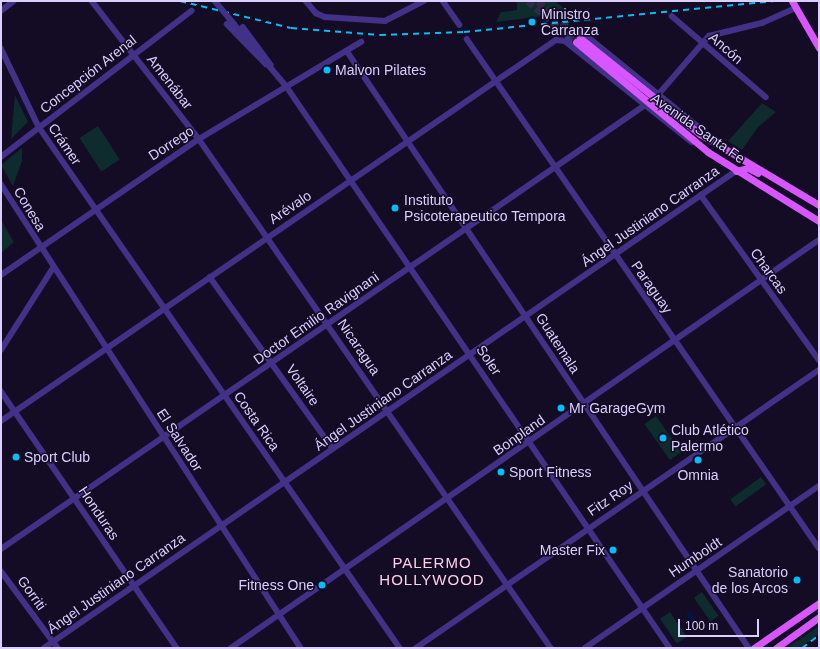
<!DOCTYPE html>
<meta charset="utf-8">
<style>
body{margin:0}
#map{position:relative;width:820px;height:649px;overflow:hidden;background:#130c24;font-family:Helvetica,sans-serif}
div>[style]{position:absolute}
.green>*{inset:0;background:#0e2b2e;transform-origin:0 0}
.water>*{inset:0;background:#051344;transform-origin:0 0}
.major-tunnel>*{height:7px;margin-top:-3.5px;transform-origin:0;background:repeating-linear-gradient(90deg,#312945 0 7px,transparent 0 10.5px)}
.minor>*{height:5.5px;margin:-2.75px;padding:0 2.75px;transform-origin:2.75px;border-radius:2.75px;background:#413288}
.major>*{height:7px;margin:-3.5px;padding:0 3.5px;transform-origin:3.5px;border-radius:3.5px;background:#d756ff}
.rail>*{height:1.5px;margin-top:-0.75px;transform-origin:0;background:repeating-linear-gradient(90deg,#00bffa 0 6px,transparent 0 11px)}
.minor-bridge>*{height:5.5px;margin:-2.75px;padding:0 2.75px;transform-origin:2.75px;border-radius:2.75px;background:#413288}
.dots>*{width:11px;height:11px;translate:-50% -50%;box-sizing:border-box;border:2px solid #130c24;border-radius:50%}
span{translate:-50% -50%;white-space:nowrap;text-align:center;line-height:1.15;-webkit-text-stroke:3px #130c24;paint-order:stroke}
.poi-label{font-size:14px;color:#dbcfff}
.left{translate:0 -50%;text-align:left}
.right{translate:-100% -50%;text-align:right}
.street-label{font-size:14px;color:#dbcfff}
.neighbourhood-label{font-size:15px;color:#ffd1e8;letter-spacing:1px}
.frame{position:absolute;inset:0;border:2px solid #dbcfff;pointer-events:none}
.scale{position:absolute;left:678px;top:619px;width:81px;height:18px;box-sizing:border-box;border:2px solid #dbcfff;border-top:0;padding-left:5px;font-size:12px;line-height:14px;white-space:nowrap;color:#dbcfff;-webkit-text-stroke:3px #130c24;paint-order:stroke}
</style>
<div id="map">
<div class="green">
<div style="clip-path:polygon(517px 1px,555px 1px,570px 13px,496px 22px,501px 12px,517px 10px)"></div>
<div style="clip-path:polygon(15px 95px,28px 122px,11px 139px)"></div>
<div style="clip-path:polygon(762px 103px,776px 112px,758px 127px,742px 150px,728px 141px)"></div>
<div style="left:98px;top:126px;width:40px;height:22px;rotate:57deg"></div>
<div style="clip-path:polygon(22px 148px,22px 161px,13px 186px,1px 165px)"></div>
<div style="clip-path:polygon(1px 220px,14px 242px,1px 253px)"></div>
<div style="left:656px;top:416px;width:44px;height:14px;rotate:55deg"></div>
<div style="left:761px;top:477px;width:9px;height:38px;rotate:54deg"></div>
<div style="left:702px;top:592px;width:29px;height:10px;rotate:55deg"></div>
<div style="left:670px;top:612px;width:30px;height:12px;rotate:56deg"></div>
<div style="clip-path:polygon(819px 626px,819px 634px,800px 648px,787px 648px)"></div>
</div>
<div class="water">
<div style="left:690px;top:611px;width:14px;height:5px;rotate:56deg"></div>
</div>
<div class="major-tunnel">
<div style="left:528px;top:1px;width:63px;rotate:40.5deg"></div>
<div style="left:538px;top:1px;width:56px;rotate:41.4deg"></div>
</div>
<div class="minor">
<div style="left:92px;top:1px;width:175px;rotate:52.2deg"></div>
<div style="left:199px;top:139px;width:619px;rotate:55.33deg"></div>
<div style="left:306px;top:1px;width:16px;rotate:50deg"></div>
<div style="left:316px;top:13px;width:10px;rotate:24deg"></div>
<div style="left:325px;top:17px;width:60px;rotate:3.8deg"></div>
<div style="left:385px;top:21px;width:44px;rotate:-27.1deg"></div>
<div style="left:443px;top:1px;width:29px;rotate:55deg"></div>
<div style="left:1px;top:11px;width:16px;rotate:-38deg"></div>
<div style="left:672px;top:16px;width:124px;rotate:40.8deg"></div>
<div style="left:227px;top:24px;width:56px;rotate:45.7deg"></div>
<div style="left:234px;top:24px;width:82px;rotate:49.9deg"></div>
<div style="left:287px;top:87px;width:679px;rotate:55.68deg"></div>
<div style="left:243px;top:27px;width:47px;rotate:53.6deg"></div>
<div style="left:467px;top:39px;width:619px;rotate:55.33deg"></div>
<div style="left:570px;top:45px;width:8px;rotate:-104deg"></div>
<div style="left:568px;top:37px;width:8px;rotate:-60deg"></div>
<div style="left:572px;top:30px;width:11px;rotate:15deg"></div>
<div style="left:583px;top:33px;width:171px;rotate:39.1deg"></div>
<div style="left:1px;top:48px;width:88px;rotate:64.3deg"></div>
<div style="left:39px;top:127px;width:634px;rotate:55.28deg"></div>
<div style="left:347px;top:51px;width:720px;rotate:56.04deg"></div>
<div style="left:658px;top:95px;width:78px;rotate:-49.2deg"></div>
<div style="left:709px;top:36px;width:55px;rotate:-13.8deg"></div>
<div style="left:762px;top:23px;width:37px;rotate:-24deg"></div>
<div style="left:1px;top:157px;width:240px;rotate:-37.5deg"></div>
<div style="left:1px;top:184px;width:553px;rotate:57.12deg"></div>
<div style="left:701px;top:195px;width:203px;rotate:54.4deg"></div>
<div style="left:1px;top:275px;width:240px;rotate:-34.5deg"></div>
<div style="left:199px;top:139px;width:189px;rotate:-30.9deg"></div>
<div style="left:210px;top:277px;width:211px;rotate:54.4deg"></div>
<div style="left:1px;top:350px;width:97px;rotate:-57.6deg"></div>
<div style="left:1px;top:391px;width:311px;rotate:55.6deg"></div>
<div style="left:1px;top:421px;width:673px;rotate:-34.47deg"></div>
<div style="left:556px;top:40px;width:9px;rotate:6deg"></div>
<div style="left:565px;top:41px;width:162px;rotate:38.5deg"></div>
<div style="left:1px;top:549px;width:781px;rotate:-34.57deg"></div>
<div style="left:1px;top:571px;width:96px;rotate:53.5deg"></div>
<div style="left:44px;top:648px;width:840px;rotate:-34.58deg"></div>
<div style="left:231px;top:648px;width:716px;rotate:-34.76deg"></div>
<div style="left:416px;top:648px;width:490px;rotate:-34.6deg"></div>
<div style="left:585px;top:648px;width:285px;rotate:-34.7deg"></div>
</div>
<div class="major">
<div style="left:792px;top:1px;width:54px;rotate:60.1deg"></div>
<div style="left:580px;top:38px;width:154px;rotate:38.7deg"></div>
<div style="left:700px;top:134px;width:139px;rotate:30.8deg"></div>
<div style="left:576px;top:42px;width:172px;rotate:39.8deg"></div>
<div style="left:708px;top:152px;width:131px;rotate:31.9deg"></div>
<div style="left:736px;top:171px;width:12px;rotate:-14deg"></div>
<div style="left:748px;top:168px;width:11px;rotate:27deg"></div>
<div style="left:754px;top:648px;width:79px;rotate:-34.7deg"></div>
<div style="left:776px;top:648px;width:53px;rotate:-35.8deg"></div>
</div>
<div class="rail">
<div style="left:180px;top:1px;width:114px;rotate:13.7deg"></div>
<div style="left:291px;top:28px;width:89px;rotate:4.5deg"></div>
<div style="left:380px;top:35px;width:84px;rotate:-2deg"></div>
<div style="left:464px;top:32px;width:312px;rotate:-5.7deg"></div>
<div style="left:802px;top:648px;width:21px;rotate:-37deg"></div>
</div>
<div class="minor-bridge">
<div style="left:215px;top:1px;width:30px;rotate:50deg"></div>
</div>
<div class="dots">
<div style="left:532px;top:22px;background:#00bffa"></div>
<div style="left:327px;top:70px;background:#00bffa"></div>
<div style="left:395px;top:208px;background:#00bffa"></div>
<div style="left:561px;top:408px;background:#00bffa"></div>
<div style="left:663px;top:438px;background:#00bffa"></div>
<div style="left:16px;top:457px;background:#00bffa"></div>
<div style="left:698px;top:460px;background:#00bffa"></div>
<div style="left:501px;top:472px;background:#00bffa"></div>
<div style="left:613px;top:550px;background:#00bffa"></div>
<div style="left:797px;top:580px;background:#00bffa"></div>
<div style="left:322px;top:585px;background:#00bffa"></div>
</div>
<div class="poi-label">
<span class="left" style="left:541px;top:22px">Ministro<br>Carranza</span>
<span class="left" style="left:335px;top:70px">Malvon Pilates</span>
<span class="left" style="left:404px;top:208px">Instituto<br>Psicoterapeutico Tempora</span>
<span class="left" style="left:569px;top:408px">Mr GarageGym</span>
<span class="left" style="left:671px;top:438px">Club Atlético<br>Palermo</span>
<span class="left" style="left:24px;top:457px">Sport Club</span>
<span class="left" style="left:509px;top:472px">Sport Fitness</span>
<span style="left:698px;top:475px">Omnia</span>
<span class="right" style="left:605px;top:550px">Master Fix</span>
<span class="right" style="left:788px;top:580px">Sanatorio<br>de los Arcos</span>
<span class="right" style="left:314px;top:585px">Fitness One</span>
</div>
<div class="street-label">
<span style="left:726px;top:48px;rotate:41deg">Ancón</span>
<span style="left:88px;top:74px;rotate:-38deg">Concepción Arenal</span>
<span style="left:170px;top:82px;rotate:52deg">Amenábar</span>
<span style="left:698px;top:128px;rotate:35deg">Avenida Santa Fe</span>
<span style="left:171px;top:143px;rotate:-33deg">Dorrego</span>
<span style="left:65px;top:144px;rotate:56deg">Crámer</span>
<span style="left:290px;top:207px;rotate:-34deg">Arévalo</span>
<span style="left:30px;top:209px;rotate:59deg">Conesa</span>
<span style="left:650px;top:216px;rotate:-35deg">Ángel Justiniano Carranza</span>
<span style="left:769px;top:271px;rotate:54deg">Charcas</span>
<span style="left:652px;top:287px;rotate:55deg">Paraguay</span>
<span style="left:316px;top:318px;rotate:-35deg">Doctor Emilio Ravignani</span>
<span style="left:558px;top:343px;rotate:57deg">Guatemala</span>
<span style="left:359px;top:347px;rotate:56deg">Nicaragua</span>
<span style="left:489px;top:360px;rotate:56deg">Soler</span>
<span style="left:303px;top:385px;rotate:55deg">Voltaire</span>
<span style="left:383px;top:400px;rotate:-35deg">Ángel Justiniano Carranza</span>
<span style="left:257px;top:421px;rotate:55deg">Costa Rica</span>
<span style="left:519px;top:435px;rotate:-35deg">Bonpland</span>
<span style="left:180px;top:440px;rotate:57deg">El Salvador</span>
<span style="left:610px;top:498px;rotate:-34deg">Fitz Roy</span>
<span style="left:99px;top:513px;rotate:56deg">Honduras</span>
<span style="left:695px;top:557px;rotate:-34deg">Humboldt</span>
<span style="left:116px;top:583px;rotate:-35deg">Ángel Justiniano Carranza</span>
<span style="left:32px;top:593px;rotate:54deg">Gorriti</span>
</div>
<div class="neighbourhood-label">
<span style="left:432px;top:571px">PALERMO<br>HOLLYWOOD</span>
</div>
<div class="frame"></div>
<div class="scale">100 m</div>
</div>
